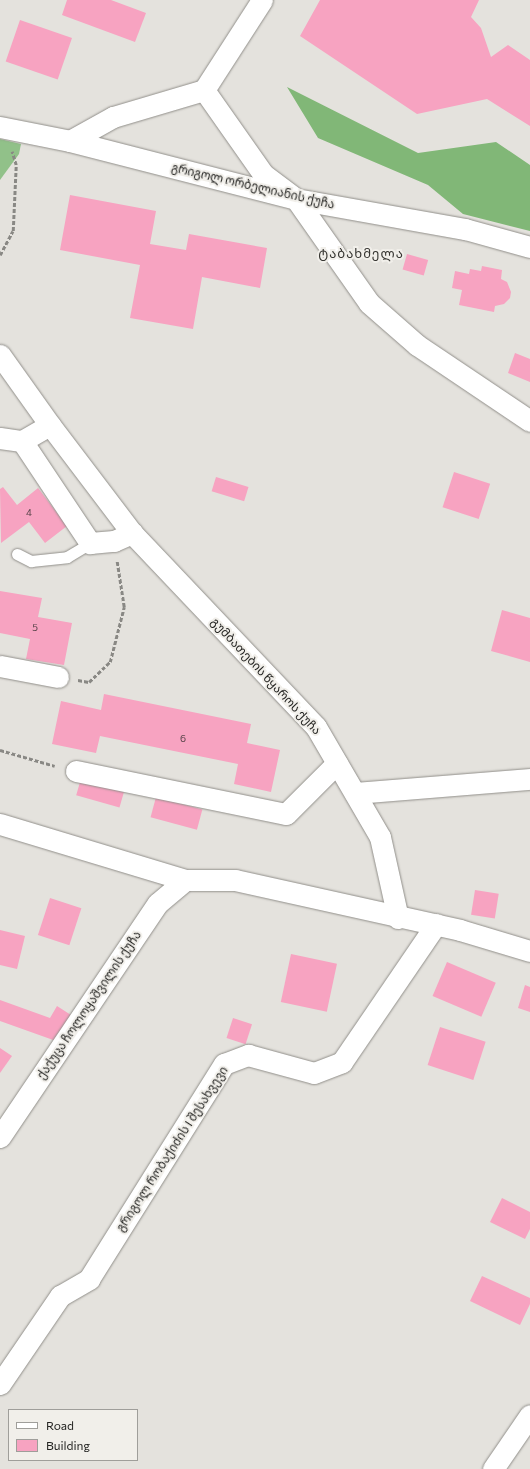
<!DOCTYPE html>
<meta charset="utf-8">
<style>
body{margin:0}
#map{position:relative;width:530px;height:1469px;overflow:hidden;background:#e4e2dd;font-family:Commissioner,"Noto Sans Georgian",sans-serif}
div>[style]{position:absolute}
.green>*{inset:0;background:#91c189}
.forest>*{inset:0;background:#81b777}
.building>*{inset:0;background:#f7a3c1;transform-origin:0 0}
.path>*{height:2.5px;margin-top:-1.25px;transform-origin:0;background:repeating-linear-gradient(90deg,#898884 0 4px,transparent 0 6px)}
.roads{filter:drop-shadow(0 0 1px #918f8a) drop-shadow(0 0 1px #918f8a)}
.lane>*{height:11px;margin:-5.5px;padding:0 5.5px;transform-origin:5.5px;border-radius:5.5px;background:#fff}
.street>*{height:21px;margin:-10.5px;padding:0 10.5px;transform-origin:10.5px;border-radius:10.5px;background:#fff}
span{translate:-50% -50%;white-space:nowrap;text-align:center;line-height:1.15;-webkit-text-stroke:4px #f1efea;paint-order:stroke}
.number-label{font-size:10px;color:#59444a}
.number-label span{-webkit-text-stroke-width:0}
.street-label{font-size:12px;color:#242422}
.neighbourhood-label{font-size:13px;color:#373632;letter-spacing:1px}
.legend{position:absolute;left:8px;top:1409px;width:130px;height:52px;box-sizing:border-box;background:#f1efea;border:1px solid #9f9e9a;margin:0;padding:5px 7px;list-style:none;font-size:12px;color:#242422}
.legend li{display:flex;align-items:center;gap:8px;height:20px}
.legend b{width:20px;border:1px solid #9f9e9a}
</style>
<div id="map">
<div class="green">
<div style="clip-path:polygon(0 139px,21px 144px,19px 154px,0 180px)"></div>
</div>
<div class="forest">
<div style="clip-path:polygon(287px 87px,418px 153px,496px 142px,530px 165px,530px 231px,463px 214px,428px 185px,318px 138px)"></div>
</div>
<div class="building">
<div style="clip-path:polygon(67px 0,111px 0,146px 13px,135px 42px,62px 15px)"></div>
<div style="clip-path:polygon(320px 0,479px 0,471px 17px,481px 28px,491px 57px,508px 45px,530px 60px,530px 126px,487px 99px,417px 114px,300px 36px)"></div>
<div style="left:20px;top:20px;width:55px;height:44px;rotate:19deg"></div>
<div style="clip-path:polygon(70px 195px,156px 211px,150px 244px,186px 250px,189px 234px,267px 248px,260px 288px,202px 277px,193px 329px,130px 318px,140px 265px,60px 250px)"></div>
<div style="left:407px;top:254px;width:22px;height:16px;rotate:16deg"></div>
<div style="clip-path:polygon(482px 266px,502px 270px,501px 279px,507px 282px,511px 292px,510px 298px,504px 304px,495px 306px,494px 312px,459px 305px,462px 290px,452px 288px,455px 271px,469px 274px,470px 269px,481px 271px)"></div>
<div style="clip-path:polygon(515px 353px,530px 359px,530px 382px,508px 373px)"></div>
<div style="left:454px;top:472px;width:38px;height:37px;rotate:18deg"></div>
<div style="left:216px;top:477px;width:34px;height:15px;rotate:17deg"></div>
<div style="clip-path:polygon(3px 487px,17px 505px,38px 488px,67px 526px,45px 543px,29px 522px,1px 543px,0 489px)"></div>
<div style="clip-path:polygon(0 591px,42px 598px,38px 617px,72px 623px,64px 665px,26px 659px,30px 639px,0 633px)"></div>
<div style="clip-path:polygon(502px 610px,530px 618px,530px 662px,491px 651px)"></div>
<div style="clip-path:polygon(104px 694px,251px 724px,247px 743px,280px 750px,271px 792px,234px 784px,238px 764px,100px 736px,96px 753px,52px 744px,61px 701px,101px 710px)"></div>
<div style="left:82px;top:775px;width:45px;height:21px;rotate:16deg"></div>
<div style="left:156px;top:797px;width:48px;height:21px;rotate:15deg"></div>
<div style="left:475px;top:890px;width:24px;height:25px;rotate:9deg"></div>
<div style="left:50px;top:898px;width:33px;height:39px;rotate:18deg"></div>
<div style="clip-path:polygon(0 930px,25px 936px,17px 969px,0 965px)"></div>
<div style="left:291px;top:954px;width:47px;height:49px;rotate:12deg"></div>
<div style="left:447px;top:962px;width:53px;height:37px;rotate:23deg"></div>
<div style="clip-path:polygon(525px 985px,530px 987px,530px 1012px,518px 1008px)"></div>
<div style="clip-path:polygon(0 1000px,50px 1018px,57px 1006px,71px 1015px,56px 1041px,0 1021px)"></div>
<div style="left:233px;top:1018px;width:20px;height:21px;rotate:18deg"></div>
<div style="left:440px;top:1027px;width:48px;height:40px;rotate:18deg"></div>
<div style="clip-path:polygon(0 1048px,12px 1056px,0 1073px)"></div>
<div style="clip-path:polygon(502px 1198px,530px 1212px,530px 1229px,525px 1239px,490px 1222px)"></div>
<div style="clip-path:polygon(482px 1276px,530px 1298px,530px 1304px,520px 1325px,470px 1301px)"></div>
</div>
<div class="path">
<div style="left:0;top:255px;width:27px;rotate:-62deg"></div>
<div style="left:13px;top:231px;width:66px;rotate:-87.4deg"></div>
<div style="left:16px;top:165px;width:14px;rotate:-107deg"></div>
<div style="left:78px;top:680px;width:11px;rotate:10deg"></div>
<div style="left:89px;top:682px;width:29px;rotate:-44deg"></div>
<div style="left:110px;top:662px;width:57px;rotate:-75.7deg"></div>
<div style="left:124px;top:607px;width:46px;rotate:-98.8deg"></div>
<div style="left:0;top:750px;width:57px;rotate:16.2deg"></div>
</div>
<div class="roads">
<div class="lane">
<div style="left:17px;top:554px;width:16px;rotate:27deg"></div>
<div style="left:31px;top:561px;width:36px;rotate:-6deg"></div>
<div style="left:67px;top:557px;width:27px;rotate:-31deg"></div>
</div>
<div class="street">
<div style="left:204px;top:90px;width:103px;rotate:54.9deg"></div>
<div style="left:263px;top:174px;width:41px;rotate:37.1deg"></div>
<div style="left:296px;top:199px;width:127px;rotate:54.9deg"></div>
<div style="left:369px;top:303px;width:64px;rotate:41.2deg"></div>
<div style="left:417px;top:345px;width:136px;rotate:33.9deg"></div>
<div style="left:0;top:127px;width:71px;rotate:11.3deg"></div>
<div style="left:70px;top:141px;width:233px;rotate:14.4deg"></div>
<div style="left:296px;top:199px;width:172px;rotate:10.1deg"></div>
<div style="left:465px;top:229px;width:67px;rotate:15.5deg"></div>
<div style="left:70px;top:141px;width:49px;rotate:-29.2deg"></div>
<div style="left:113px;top:117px;width:95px;rotate:-16.5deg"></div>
<div style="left:204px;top:90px;width:107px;rotate:-57.2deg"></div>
<div style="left:0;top:355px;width:86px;rotate:54.5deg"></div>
<div style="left:50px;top:425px;width:136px;rotate:52.8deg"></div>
<div style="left:132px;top:533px;width:267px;rotate:46.5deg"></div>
<div style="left:316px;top:727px;width:127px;rotate:59.8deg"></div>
<div style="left:380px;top:837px;width:83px;rotate:77.5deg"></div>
<div style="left:0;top:438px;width:22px;rotate:8deg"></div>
<div style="left:22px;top:441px;width:32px;rotate:-30deg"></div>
<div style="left:22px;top:441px;width:123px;rotate:56.3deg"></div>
<div style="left:90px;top:543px;width:24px;rotate:-5deg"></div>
<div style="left:114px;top:541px;width:20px;rotate:-24deg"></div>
<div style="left:0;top:666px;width:59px;rotate:10.7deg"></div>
<div style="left:76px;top:771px;width:214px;rotate:11.6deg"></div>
<div style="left:286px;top:814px;width:72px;rotate:-45deg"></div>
<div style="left:355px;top:793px;width:176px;rotate:-4.6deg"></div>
<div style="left:0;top:824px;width:193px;rotate:16.8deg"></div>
<div style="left:185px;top:880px;width:50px"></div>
<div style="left:235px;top:880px;width:230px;rotate:12.5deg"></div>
<div style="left:460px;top:930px;width:73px;rotate:16.7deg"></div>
<div style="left:0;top:1137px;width:282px;rotate:-56deg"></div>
<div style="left:158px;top:903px;width:35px;rotate:-40deg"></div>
<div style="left:0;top:1384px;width:107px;rotate:-55.7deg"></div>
<div style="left:60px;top:1296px;width:34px;rotate:-30deg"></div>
<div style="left:89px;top:1279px;width:254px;rotate:-57.9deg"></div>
<div style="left:224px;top:1064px;width:26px;rotate:-21deg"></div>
<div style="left:248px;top:1055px;width:68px;rotate:15.3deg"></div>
<div style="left:314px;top:1073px;width:30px;rotate:-21deg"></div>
<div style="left:342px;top:1062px;width:167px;rotate:-55.7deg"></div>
<div style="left:493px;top:1469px;width:65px;rotate:-55.6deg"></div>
</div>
</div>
<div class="number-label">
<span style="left:29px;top:513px">4</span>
<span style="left:35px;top:628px">5</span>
<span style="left:183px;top:739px">6</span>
</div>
<div class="street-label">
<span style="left:253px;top:186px;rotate:13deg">გრიგოლ ორბელიანის ქუჩა</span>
<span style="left:266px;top:676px;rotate:47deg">გუმბათების წყაროს ქუჩა</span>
<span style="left:89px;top:1005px;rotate:-56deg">ქაქუცა ჩოლოყაშვილის ქუჩა</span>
<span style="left:172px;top:1149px;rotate:-57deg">გრიგოლ რობაქიძის I შესახვევი</span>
</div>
<div class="neighbourhood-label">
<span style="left:361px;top:253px">ტაბახმელა</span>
</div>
<ul class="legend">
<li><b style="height:5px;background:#fff"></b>Road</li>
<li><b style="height:11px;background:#f7a3c1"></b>Building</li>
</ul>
</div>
